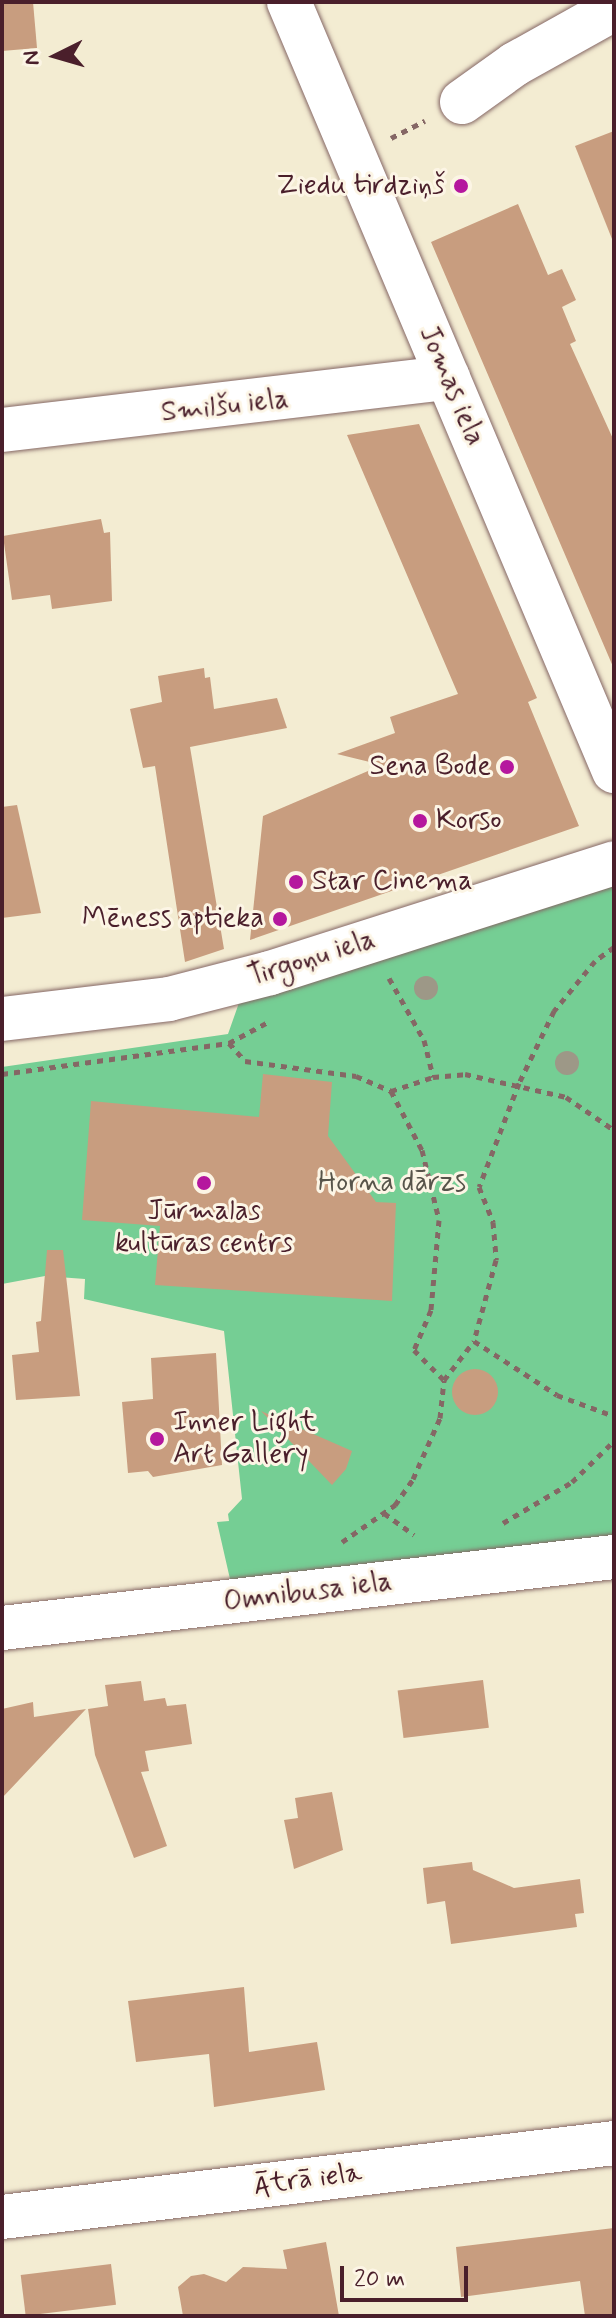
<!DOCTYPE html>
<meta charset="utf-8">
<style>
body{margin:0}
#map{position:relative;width:616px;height:2318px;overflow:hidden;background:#f3ecd2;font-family:Mynerve,sans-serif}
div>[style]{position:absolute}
.green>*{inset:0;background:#75ce94}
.building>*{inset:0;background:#c89d7f;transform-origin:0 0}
.round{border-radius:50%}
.path>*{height:5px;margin-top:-2.5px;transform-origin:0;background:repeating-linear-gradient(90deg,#856765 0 6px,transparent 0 12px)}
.roads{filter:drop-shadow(0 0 2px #856765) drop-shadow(0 0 2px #856765)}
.street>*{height:44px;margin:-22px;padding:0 22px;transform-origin:22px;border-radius:22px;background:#fff}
.trees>*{width:24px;height:24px;margin:-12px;border-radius:50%;background:#9d9887}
.dots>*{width:22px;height:22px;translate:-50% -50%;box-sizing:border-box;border:4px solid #fcf5e5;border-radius:50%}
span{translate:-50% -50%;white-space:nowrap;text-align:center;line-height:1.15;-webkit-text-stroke:6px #fcf5e5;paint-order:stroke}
.poi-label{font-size:28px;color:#4a1f2b}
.right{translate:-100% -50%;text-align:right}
.left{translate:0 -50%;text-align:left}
.street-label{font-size:28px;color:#4a1f2b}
.park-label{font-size:28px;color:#57544a}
.frame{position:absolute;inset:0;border:4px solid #4a1f2b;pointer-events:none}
.north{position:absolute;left:16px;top:16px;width:80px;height:80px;-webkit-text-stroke:6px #fcf5e5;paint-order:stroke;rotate:265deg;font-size:22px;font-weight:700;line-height:32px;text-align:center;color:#4a1f2b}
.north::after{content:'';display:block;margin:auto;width:28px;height:36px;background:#4a1f2b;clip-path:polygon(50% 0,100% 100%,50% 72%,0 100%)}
.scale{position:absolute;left:340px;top:2266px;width:128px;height:36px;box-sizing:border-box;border:4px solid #4a1f2b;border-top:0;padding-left:10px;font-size:24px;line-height:28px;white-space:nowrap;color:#4a1f2b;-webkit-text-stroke:6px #fcf5e5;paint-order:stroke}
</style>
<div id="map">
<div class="green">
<div style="clip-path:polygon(614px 863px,614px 1557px,235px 1601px,217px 1522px,229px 1521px,228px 1514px,242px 1499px,224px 1331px,84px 1299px,85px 1279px,45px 1276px,2px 1284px,2px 1067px,228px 1034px,240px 1000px)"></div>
</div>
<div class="building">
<div style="clip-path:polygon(2px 2px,33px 2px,37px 48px,2px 51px)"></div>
<div style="clip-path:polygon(614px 131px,614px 238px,612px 239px,575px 146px)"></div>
<div style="clip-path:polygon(518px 204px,548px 275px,562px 269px,576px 300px,562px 307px,576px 341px,570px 344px,614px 441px,614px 669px,431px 242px)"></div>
<div style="clip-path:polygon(419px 424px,537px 698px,528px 702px,579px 826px,250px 940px,263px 816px,382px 765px,337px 754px,395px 733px,390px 717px,458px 694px,347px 435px)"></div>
<div style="clip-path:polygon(101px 519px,104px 533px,110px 532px,112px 601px,52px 609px,50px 595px,12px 600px,3px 536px)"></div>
<div style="clip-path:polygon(204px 668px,205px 678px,210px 677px,214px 709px,277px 698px,287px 728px,190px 747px,224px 949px,185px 962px,155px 766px,143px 768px,130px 709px,162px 702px,158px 676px)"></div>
<div style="clip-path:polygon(17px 805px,41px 913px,2px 918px,2px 807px)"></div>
<div style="clip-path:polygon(263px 1074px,332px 1082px,328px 1136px,376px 1202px,396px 1203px,392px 1301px,155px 1285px,160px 1226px,82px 1220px,91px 1101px,259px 1117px)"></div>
<div style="clip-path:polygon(47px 1250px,63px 1250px,80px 1396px,16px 1400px,12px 1355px,39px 1352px,36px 1322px,41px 1321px)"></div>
<div style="clip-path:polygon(216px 1353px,222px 1465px,153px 1477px,148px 1471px,128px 1473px,122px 1402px,153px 1399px,151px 1358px)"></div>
<div class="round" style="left:452px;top:1369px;width:46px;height:46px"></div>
<div style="clip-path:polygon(261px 1411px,352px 1451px,346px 1469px,332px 1485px)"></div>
<div style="left:483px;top:1680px;width:48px;height:86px;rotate:83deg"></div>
<div style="clip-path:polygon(141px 1681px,144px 1701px,165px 1698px,167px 1706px,186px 1704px,192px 1744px,145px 1751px,149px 1771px,141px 1772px,167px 1846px,134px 1858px,95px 1755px,88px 1709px,108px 1706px,105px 1685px)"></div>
<div style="clip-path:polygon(33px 1702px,34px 1717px,86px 1709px,2px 1798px,2px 1709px)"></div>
<div style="clip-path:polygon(332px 1792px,343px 1850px,294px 1869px,284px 1820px,298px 1818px,295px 1798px)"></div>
<div style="clip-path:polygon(472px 1862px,473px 1870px,514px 1888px,580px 1879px,584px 1913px,575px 1914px,577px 1927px,451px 1944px,445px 1901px,427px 1904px,423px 1868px)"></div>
<div style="clip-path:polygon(244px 1987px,249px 2052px,317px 2042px,325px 2090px,214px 2107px,209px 2054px,136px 2062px,128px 2001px)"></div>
<div style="clip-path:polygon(614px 2228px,614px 2316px,585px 2316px,580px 2281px,461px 2297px,456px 2247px)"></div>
<div style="clip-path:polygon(326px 2242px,339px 2316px,183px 2316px,178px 2287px,191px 2276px,204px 2274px,226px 2282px,243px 2267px,287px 2269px,283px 2250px)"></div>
<div style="left:111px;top:2264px;width:41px;height:91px;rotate:83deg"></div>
</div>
<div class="path">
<div style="left:391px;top:138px;width:38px;rotate:-27deg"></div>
<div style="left:614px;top:947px;width:24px;rotate:144deg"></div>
<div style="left:595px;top:961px;width:65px;rotate:129.4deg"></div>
<div style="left:554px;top:1011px;width:80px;rotate:115.9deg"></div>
<div style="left:519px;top:1083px;width:111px;rotate:111deg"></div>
<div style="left:479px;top:1187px;width:38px;rotate:68deg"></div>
<div style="left:493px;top:1222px;width:38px;rotate:85deg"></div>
<div style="left:496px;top:1260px;width:84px;rotate:105.2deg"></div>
<div style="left:474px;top:1341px;width:99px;rotate:33deg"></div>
<div style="left:557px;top:1395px;width:61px;rotate:20.2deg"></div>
<div style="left:389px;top:978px;width:71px;rotate:60.6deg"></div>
<div style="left:424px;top:1040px;width:38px;rotate:76deg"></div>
<div style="left:433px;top:1077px;width:32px;rotate:-5deg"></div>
<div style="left:465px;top:1074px;width:104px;rotate:12.8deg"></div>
<div style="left:566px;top:1097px;width:58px;rotate:34.5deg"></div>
<div style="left:229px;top:1043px;width:24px;rotate:48deg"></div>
<div style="left:245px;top:1061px;width:112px;rotate:7.7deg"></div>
<div style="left:356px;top:1076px;width:38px;rotate:23deg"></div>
<div style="left:391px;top:1091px;width:44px;rotate:-18.4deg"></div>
<div style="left:2px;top:1074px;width:229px;rotate:-7.8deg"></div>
<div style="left:229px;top:1043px;width:44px;rotate:-28.3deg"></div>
<div style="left:391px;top:1091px;width:67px;rotate:62.3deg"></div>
<div style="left:422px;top:1150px;width:72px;rotate:76.3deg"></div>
<div style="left:439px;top:1220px;width:90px;rotate:95.1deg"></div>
<div style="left:431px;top:1310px;width:43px;rotate:113deg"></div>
<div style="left:414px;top:1350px;width:42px;rotate:45deg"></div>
<div style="left:384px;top:1513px;width:37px;rotate:36deg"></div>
<div style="left:503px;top:1523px;width:80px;rotate:-30.7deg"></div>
<div style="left:572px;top:1482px;width:59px;rotate:-44.3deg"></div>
<div style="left:342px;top:1542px;width:65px;rotate:-34.9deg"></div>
<div style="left:395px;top:1505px;width:32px;rotate:-55deg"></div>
<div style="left:413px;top:1479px;width:67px;rotate:-66.1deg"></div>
<div style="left:440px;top:1418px;width:38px;rotate:-84deg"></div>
<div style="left:444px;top:1380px;width:49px;rotate:-52.4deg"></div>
</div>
<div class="roads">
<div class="street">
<div style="left:289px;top:2px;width:835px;rotate:67.09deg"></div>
<div style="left:462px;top:102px;width:65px;rotate:-35.6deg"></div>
<div style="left:515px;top:64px;width:113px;rotate:-29.1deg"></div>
<div style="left:2px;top:430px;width:449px;rotate:-6.7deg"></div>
<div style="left:2px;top:1019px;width:168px;rotate:-6.8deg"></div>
<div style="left:169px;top:999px;width:104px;rotate:-14.4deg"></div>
<div style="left:270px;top:973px;width:361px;rotate:-17.7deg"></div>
<div style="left:2px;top:1628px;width:616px;rotate:-6.62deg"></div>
<div style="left:2px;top:2217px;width:616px;rotate:-6.89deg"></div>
</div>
</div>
<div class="trees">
<div style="left:426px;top:988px"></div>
<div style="left:567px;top:1063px"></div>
</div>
<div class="dots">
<div style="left:461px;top:186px;background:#b5179e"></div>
<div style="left:507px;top:767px;background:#b5179e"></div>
<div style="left:420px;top:821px;background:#b5179e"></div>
<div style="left:296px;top:882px;background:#b5179e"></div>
<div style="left:280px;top:919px;background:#b5179e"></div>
<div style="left:204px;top:1183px;background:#b5179e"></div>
<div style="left:157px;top:1439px;background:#b5179e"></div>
</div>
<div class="poi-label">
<span class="right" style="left:445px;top:186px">Ziedu tirdziņš</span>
<span class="right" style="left:491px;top:767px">Sena Bode</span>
<span class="left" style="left:436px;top:821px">Korso</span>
<span class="left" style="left:312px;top:882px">Star Cinema</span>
<span class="right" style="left:264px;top:919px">Mēness aptieka</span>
<span style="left:204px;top:1228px">Jūrmalas<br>kultūras centrs</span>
<span class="left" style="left:173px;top:1439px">Inner Light<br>Art Gallery</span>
</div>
<div class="street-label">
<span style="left:451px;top:386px;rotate:67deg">Jomas iela</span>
<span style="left:225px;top:407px;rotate:-6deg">Smilšu iela</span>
<span style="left:312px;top:959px;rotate:-17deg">Tirgoņu iela</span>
<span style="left:308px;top:1593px;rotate:-7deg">Omnibusa iela</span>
<span style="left:308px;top:2180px;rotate:-7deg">Ātrā iela</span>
</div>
<div class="park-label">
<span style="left:392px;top:1183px">Horna dārzs</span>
</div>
<div class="frame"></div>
<div class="north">N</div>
<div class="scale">20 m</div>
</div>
